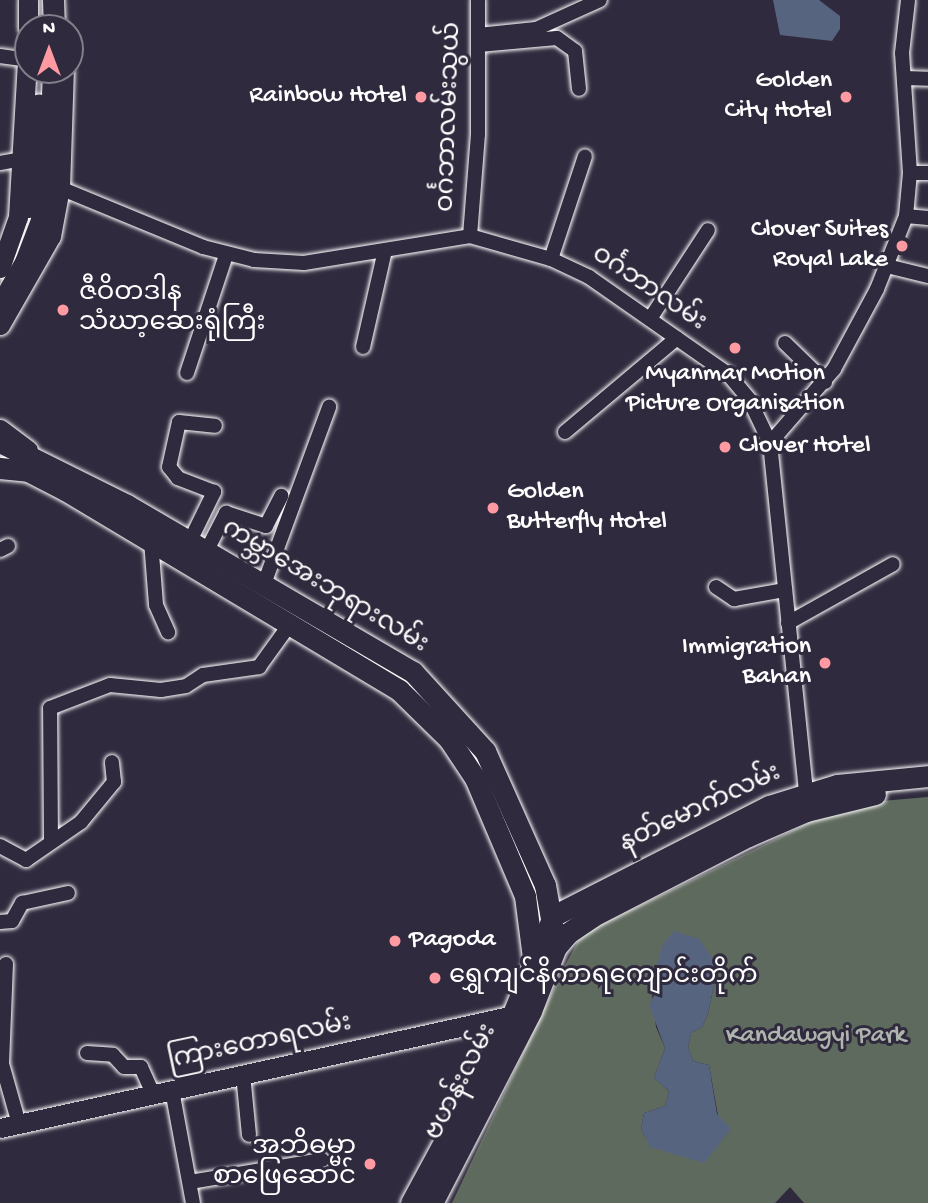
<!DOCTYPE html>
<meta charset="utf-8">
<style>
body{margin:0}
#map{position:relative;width:928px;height:1203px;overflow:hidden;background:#2f2a3d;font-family:"Gochi Hand","Noto Sans Myanmar",sans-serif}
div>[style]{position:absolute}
.green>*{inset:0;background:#5f6a5e}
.water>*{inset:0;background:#56647f}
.roads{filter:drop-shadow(0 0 2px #fff) drop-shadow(0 0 2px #fff)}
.minor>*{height:14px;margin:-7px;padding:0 7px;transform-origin:7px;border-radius:7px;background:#2f2a3d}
.secondary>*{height:19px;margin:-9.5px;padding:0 9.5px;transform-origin:9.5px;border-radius:9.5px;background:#2f2a3d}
.primary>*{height:21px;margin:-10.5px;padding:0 10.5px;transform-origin:10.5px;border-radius:10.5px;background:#2f2a3d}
.dots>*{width:19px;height:19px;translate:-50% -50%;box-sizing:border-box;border:4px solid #2f2a3d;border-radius:50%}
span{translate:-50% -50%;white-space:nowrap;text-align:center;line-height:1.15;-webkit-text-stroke:6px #2f2a3d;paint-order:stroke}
.poi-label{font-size:26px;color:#fff}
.right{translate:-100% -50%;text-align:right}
.left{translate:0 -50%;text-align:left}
.street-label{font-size:26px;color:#fff}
.park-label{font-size:26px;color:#afb4ae}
.north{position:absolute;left:14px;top:14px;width:70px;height:70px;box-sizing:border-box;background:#2f2a3d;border:2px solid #827f8b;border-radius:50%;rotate:0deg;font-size:19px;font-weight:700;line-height:28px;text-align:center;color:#fff}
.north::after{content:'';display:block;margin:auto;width:24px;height:32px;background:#ff9aa2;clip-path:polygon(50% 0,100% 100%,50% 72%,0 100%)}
</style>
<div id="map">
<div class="green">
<div style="clip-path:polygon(evenodd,928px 797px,928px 1203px,804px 1203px,790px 1187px,775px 1203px,452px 1203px,561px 973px,578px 941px,592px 929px,847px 804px,928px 797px,657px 965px,718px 966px,708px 1014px,702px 1027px,691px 1033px,688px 1047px,693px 1061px,709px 1065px,719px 1121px,670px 1149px,650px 1146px,641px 1129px,644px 1113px,665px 1106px,669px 1091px,654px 1078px,665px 1048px,656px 1027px,652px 996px,661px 982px,657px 965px)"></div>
</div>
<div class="water">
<div style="clip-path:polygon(773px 0,819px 0,840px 16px,840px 29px,832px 41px,780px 35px)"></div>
<div style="clip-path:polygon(674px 931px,699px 939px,718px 966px,708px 1014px,702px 1027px,691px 1033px,688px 1047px,693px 1061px,709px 1065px,717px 1114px,731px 1129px,704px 1163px,650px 1147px,641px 1129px,644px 1113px,665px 1106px,669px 1091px,654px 1078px,665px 1048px,649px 1005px,661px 982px,657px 965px,662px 946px)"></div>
</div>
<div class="roads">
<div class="minor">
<div style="left:478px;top:35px;width:58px;rotate:-5.9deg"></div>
<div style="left:536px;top:29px;width:70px;rotate:-24.4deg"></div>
<div style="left:479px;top:45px;width:78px;rotate:-5.1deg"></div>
<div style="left:557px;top:38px;width:22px;rotate:36deg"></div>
<div style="left:575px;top:51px;width:38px;rotate:84deg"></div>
<div style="left:0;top:56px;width:28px;rotate:8deg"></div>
<div style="left:905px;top:78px;width:23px;rotate:2deg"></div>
<div style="left:0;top:163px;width:22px;rotate:-10deg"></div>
<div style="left:910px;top:173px;width:18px"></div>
<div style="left:60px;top:188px;width:155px;rotate:22.4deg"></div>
<div style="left:203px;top:247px;width:53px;rotate:14.3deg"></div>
<div style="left:254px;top:260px;width:50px;rotate:3.4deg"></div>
<div style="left:304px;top:263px;width:168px;rotate:-9.2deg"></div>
<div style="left:470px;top:236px;width:84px;rotate:15.9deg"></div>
<div style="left:551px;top:259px;width:42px;rotate:25.3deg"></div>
<div style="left:589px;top:277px;width:169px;rotate:34.9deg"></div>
<div style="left:728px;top:374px;width:33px;rotate:50deg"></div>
<div style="left:749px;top:399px;width:49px;rotate:64.5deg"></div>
<div style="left:770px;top:443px;width:360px;rotate:84.1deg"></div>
<div style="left:906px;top:216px;width:22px;rotate:5deg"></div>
<div style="left:470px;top:236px;width:102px;rotate:-85.5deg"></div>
<div style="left:478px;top:134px;width:134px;rotate:-90deg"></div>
<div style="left:551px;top:259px;width:108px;rotate:-71.7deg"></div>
<div style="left:887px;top:266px;width:42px;rotate:13.7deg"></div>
<div style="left:650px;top:319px;width:106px;rotate:-56.9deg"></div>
<div style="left:785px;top:343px;width:56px;rotate:44.3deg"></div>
<div style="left:363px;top:347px;width:99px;rotate:-77.2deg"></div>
<div style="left:187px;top:373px;width:124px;rotate:-71.7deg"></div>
<div style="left:565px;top:432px;width:146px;rotate:-40deg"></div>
<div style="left:770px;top:443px;width:98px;rotate:-49.1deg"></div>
<div style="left:834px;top:369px;width:91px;rotate:-61.7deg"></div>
<div style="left:877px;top:289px;width:79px;rotate:-68.3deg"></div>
<div style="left:906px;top:216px;width:43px;rotate:-84.7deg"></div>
<div style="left:910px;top:173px;width:120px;rotate:-93.8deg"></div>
<div style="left:902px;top:53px;width:53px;rotate:-83.5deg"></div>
<div style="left:151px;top:541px;width:64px;rotate:85.5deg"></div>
<div style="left:156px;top:605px;width:30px;rotate:66deg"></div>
<div style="left:190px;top:541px;width:55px;rotate:-63.9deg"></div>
<div style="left:214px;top:492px;width:39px;rotate:-159deg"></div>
<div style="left:178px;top:478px;width:14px;rotate:-129deg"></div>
<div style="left:169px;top:467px;width:46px;rotate:-77.5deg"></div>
<div style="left:179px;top:422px;width:36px;rotate:6deg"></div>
<div style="left:0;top:550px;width:9px;rotate:-27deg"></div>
<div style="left:203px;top:558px;width:51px;rotate:-62.9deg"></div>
<div style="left:226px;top:513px;width:42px;rotate:18deg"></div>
<div style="left:266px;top:526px;width:34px;rotate:-63deg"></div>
<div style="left:264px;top:584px;width:189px;rotate:-69.8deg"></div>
<div style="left:716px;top:587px;width:22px;rotate:34deg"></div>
<div style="left:734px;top:599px;width:52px;rotate:-10deg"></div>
<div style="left:788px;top:623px;width:120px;rotate:-29.3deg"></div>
<div style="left:51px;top:840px;width:132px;rotate:-90.4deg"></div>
<div style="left:50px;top:708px;width:64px;rotate:-21deg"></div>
<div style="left:110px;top:685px;width:51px;rotate:5.6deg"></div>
<div style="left:161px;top:690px;width:25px;rotate:-9deg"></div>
<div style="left:186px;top:686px;width:20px;rotate:-33deg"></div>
<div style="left:203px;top:675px;width:57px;rotate:-8.1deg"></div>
<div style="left:259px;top:667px;width:53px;rotate:-54.2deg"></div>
<div style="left:0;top:846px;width:30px;rotate:28deg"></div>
<div style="left:26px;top:860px;width:67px;rotate:-34.6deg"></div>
<div style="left:81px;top:822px;width:52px;rotate:-50.5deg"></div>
<div style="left:114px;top:782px;width:20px;rotate:-96deg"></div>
<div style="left:0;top:922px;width:12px;rotate:-5deg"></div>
<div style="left:12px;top:921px;width:21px;rotate:-61deg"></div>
<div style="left:22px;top:903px;width:47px;rotate:-12.3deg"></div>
<div style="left:6px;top:964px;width:100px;rotate:92.3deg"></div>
<div style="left:2px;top:1064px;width:62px;rotate:74.2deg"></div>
<div style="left:87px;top:1053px;width:26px;rotate:4deg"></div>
<div style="left:113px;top:1055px;width:16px;rotate:47deg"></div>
<div style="left:124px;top:1067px;width:17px"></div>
<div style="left:141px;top:1067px;width:30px;rotate:66deg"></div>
<div style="left:243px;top:1074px;width:61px;rotate:84.4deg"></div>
<div style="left:172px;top:1090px;width:115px;rotate:79.5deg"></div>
<div style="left:190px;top:1182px;width:134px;rotate:-9.5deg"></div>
</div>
<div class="secondary">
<div style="left:28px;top:0;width:28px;rotate:90deg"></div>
<div style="left:0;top:268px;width:54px;rotate:-70.6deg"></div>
<div style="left:18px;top:217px;width:174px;rotate:-86.7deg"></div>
<div style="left:0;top:325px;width:103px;rotate:-60.2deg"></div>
<div style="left:51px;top:236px;width:49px;rotate:-79.4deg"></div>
<div style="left:60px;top:188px;width:118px;rotate:-88.1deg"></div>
<div style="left:0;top:429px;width:35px;rotate:37deg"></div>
<div style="left:0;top:1128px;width:535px;rotate:-12.4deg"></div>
</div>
<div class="primary">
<div style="left:53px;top:0;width:28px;rotate:88deg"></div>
<div style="left:29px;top:207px;width:103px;rotate:-84.5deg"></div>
<div style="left:0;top:306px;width:51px;rotate:-60.4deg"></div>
<div style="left:25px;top:262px;width:45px;rotate:-69.1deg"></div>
<div style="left:41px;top:220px;width:67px;rotate:-82.2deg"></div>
<div style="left:50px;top:154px;width:84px;rotate:-88deg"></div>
<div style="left:0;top:442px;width:142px;rotate:26.4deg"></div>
<div style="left:127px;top:505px;width:331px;rotate:30.3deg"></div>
<div style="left:413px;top:672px;width:107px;rotate:47.7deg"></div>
<div style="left:485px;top:751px;width:147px;rotate:65.9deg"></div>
<div style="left:545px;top:885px;width:63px;rotate:79.9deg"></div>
<div style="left:0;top:468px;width:28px;rotate:6deg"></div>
<div style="left:28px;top:471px;width:42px;rotate:27.2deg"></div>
<div style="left:65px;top:490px;width:389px;rotate:30.9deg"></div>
<div style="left:399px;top:690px;width:70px;rotate:44.4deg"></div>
<div style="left:449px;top:739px;width:47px;rotate:56.3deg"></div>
<div style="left:475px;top:778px;width:128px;rotate:67deg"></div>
<div style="left:525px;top:896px;width:63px;rotate:82.6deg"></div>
<div style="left:411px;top:1203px;width:213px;rotate:-61.6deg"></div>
<div style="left:512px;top:1016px;width:108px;rotate:-67.7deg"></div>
<div style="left:553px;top:916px;width:242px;rotate:-27deg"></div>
<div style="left:769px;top:806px;width:71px;rotate:-17.2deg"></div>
<div style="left:837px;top:785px;width:91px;rotate:-5.6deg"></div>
<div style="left:432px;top:1203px;width:216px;rotate:-62.7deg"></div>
<div style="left:531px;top:1011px;width:69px;rotate:-68.7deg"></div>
<div style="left:556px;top:947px;width:18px;rotate:-49deg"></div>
<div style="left:568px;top:933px;width:30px;rotate:-34deg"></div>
<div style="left:593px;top:916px;width:174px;rotate:-27.3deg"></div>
<div style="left:748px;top:836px;width:63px;rotate:-23.3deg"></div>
<div style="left:806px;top:811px;width:71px;rotate:-13.8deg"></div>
</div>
</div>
<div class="dots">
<div style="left:421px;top:97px;background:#ff9aa2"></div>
<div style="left:846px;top:97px;background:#ff9aa2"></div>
<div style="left:902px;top:246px;background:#ff9aa2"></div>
<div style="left:63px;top:310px;background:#ff9aa2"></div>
<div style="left:735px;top:348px;background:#ff9aa2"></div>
<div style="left:725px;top:447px;background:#ff9aa2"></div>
<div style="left:493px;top:508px;background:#ff9aa2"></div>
<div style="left:825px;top:663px;background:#ff9aa2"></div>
<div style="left:395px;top:941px;background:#ff9aa2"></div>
<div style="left:435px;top:978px;background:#ff9aa2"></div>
<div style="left:370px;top:1164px;background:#ff9aa2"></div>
</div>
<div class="poi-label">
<span class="right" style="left:832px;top:97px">Golden<br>City Hotel</span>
<span class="right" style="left:407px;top:97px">Rainbow Hotel</span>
<span class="right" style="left:888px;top:246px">Clover Suites<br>Royal Lake</span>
<span class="left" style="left:79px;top:310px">ဇီဝိတဒါန<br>သံဃာ့ဆေးရုံကြီး</span>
<span style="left:735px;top:390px">Myanmar Motion<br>Picture Organisation</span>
<span class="left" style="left:739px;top:447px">Clover Hotel</span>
<span class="left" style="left:507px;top:508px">Golden<br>Butterfly Hotel</span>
<span class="right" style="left:811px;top:663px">Immigration<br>Bahan</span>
<span class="left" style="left:409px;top:941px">Pagoda</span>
<span class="left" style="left:449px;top:978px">ရွှေကျင်နိကာရကျောင်းတိုက်</span>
<span class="right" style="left:356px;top:1164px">အဘိဓမ္မာ<br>စာဖြေဆောင်</span>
</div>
<div class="street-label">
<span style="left:451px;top:117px;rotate:-88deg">ဝင်္ဂဘာလမ်းသွယ်</span>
<span style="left:648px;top:290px;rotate:34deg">ဝင်္ဂဘာလမ်း</span>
<span style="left:324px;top:588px;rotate:31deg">ကမ္ဘာအေးဘုရားလမ်း</span>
<span style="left:701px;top:810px;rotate:-25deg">နတ်မောက်လမ်း</span>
<span style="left:260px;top:1044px;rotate:-12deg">ကြားတောရလမ်း</span>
<span style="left:463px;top:1083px;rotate:-63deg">ဗဟန်းလမ်း</span>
</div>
<div class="park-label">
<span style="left:816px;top:1037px">Kandawgyi Park</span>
</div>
<div class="north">N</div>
</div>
